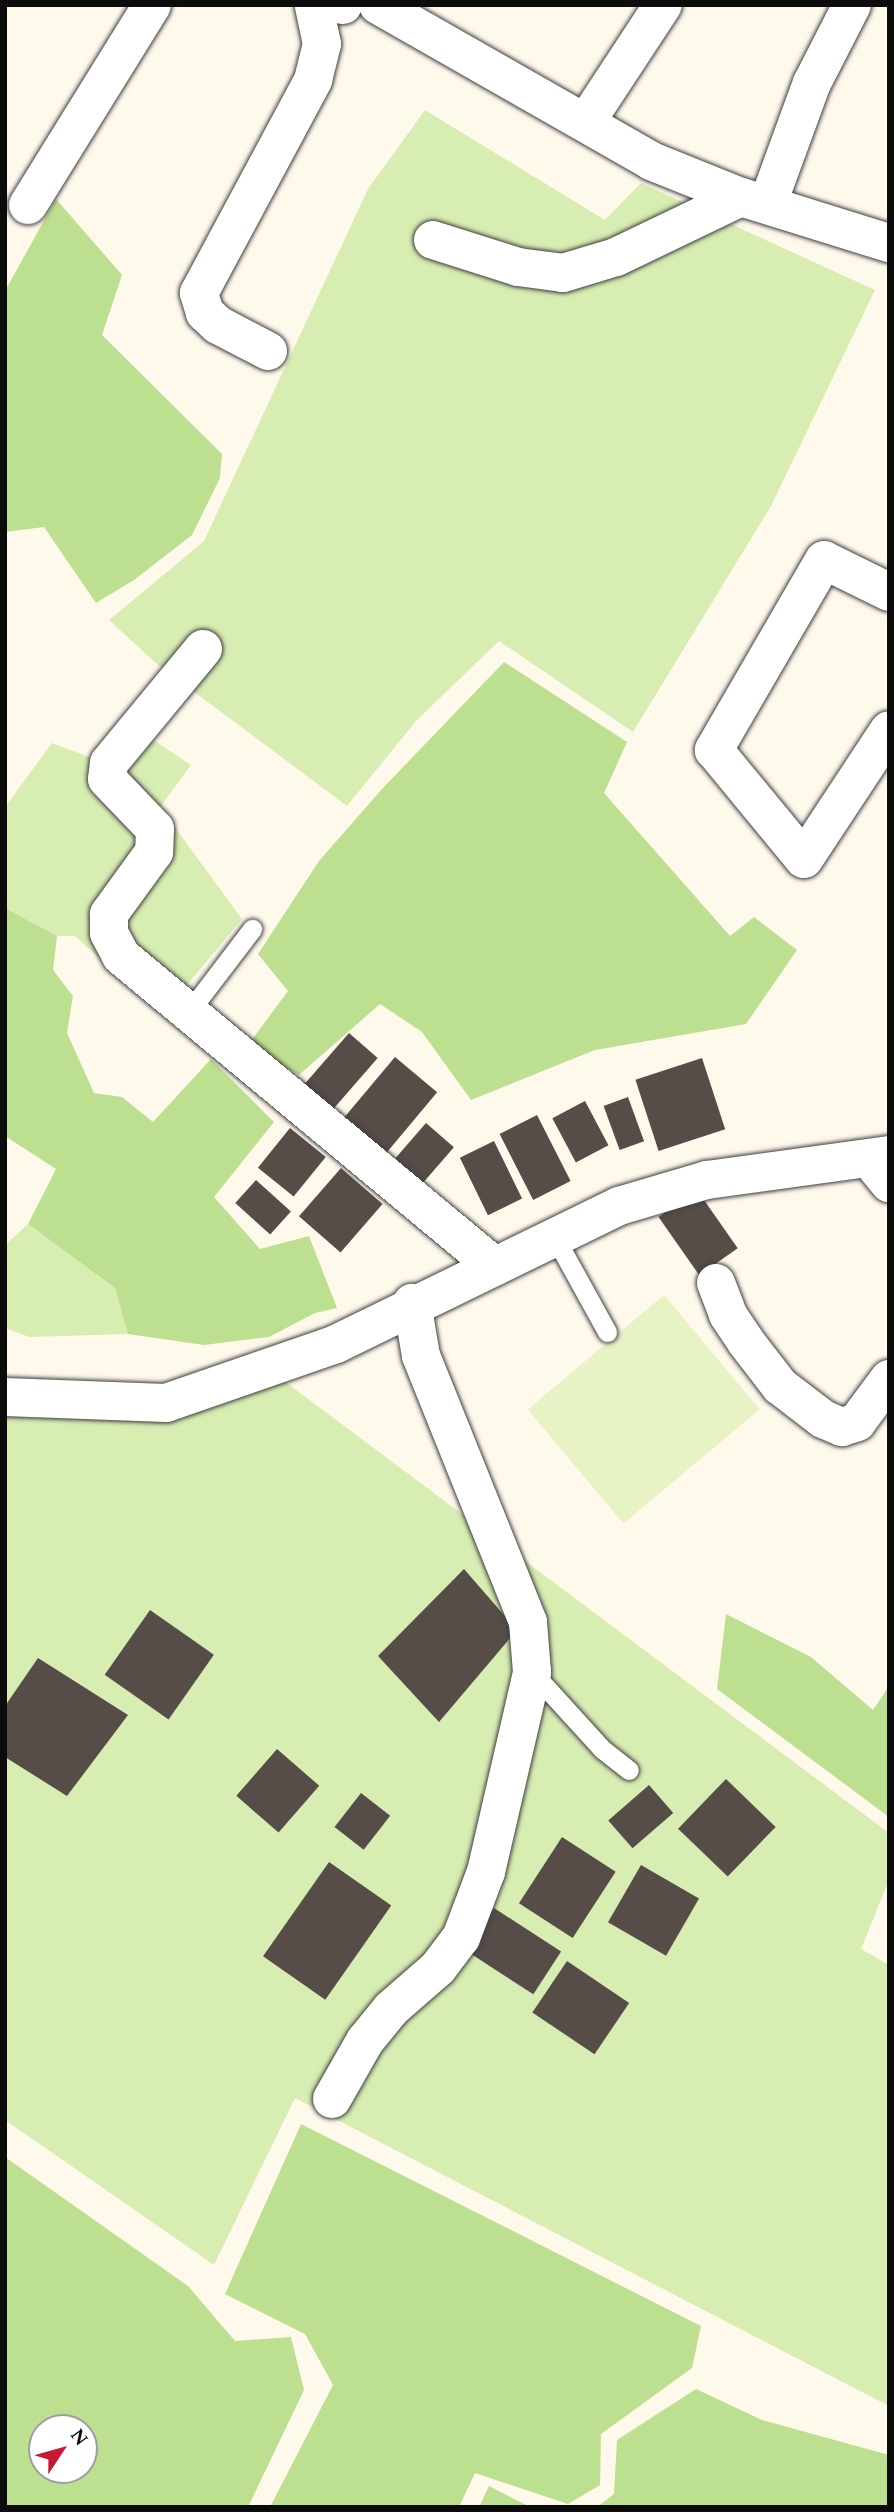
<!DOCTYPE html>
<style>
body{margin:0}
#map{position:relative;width:894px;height:2512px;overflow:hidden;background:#fff9ec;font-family:Spectral,serif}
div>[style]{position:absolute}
.green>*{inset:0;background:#d7edb2}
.forest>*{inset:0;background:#bcdf90}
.pitch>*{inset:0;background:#e8f3c5;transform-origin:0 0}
.building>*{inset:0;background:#564c48;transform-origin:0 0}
.roads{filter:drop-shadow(0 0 2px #3f3f3f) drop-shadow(0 0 2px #3f3f3f)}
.service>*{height:19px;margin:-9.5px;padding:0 9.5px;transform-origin:9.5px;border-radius:9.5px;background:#fff}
.minor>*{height:38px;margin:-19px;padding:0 19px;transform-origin:19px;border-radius:19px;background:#fff}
.tertiary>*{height:38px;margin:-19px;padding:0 19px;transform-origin:19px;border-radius:19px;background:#fff}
span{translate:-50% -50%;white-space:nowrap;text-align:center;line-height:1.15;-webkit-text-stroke:7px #fff;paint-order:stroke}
.frame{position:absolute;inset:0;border:7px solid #0c0c0c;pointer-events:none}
.north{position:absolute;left:28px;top:2414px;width:70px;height:70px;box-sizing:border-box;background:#fff;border:2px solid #9e9e9e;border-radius:50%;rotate:54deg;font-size:19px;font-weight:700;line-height:28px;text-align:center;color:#0c0c0c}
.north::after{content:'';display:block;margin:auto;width:24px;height:32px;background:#c81934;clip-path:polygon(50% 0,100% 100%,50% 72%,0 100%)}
</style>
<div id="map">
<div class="green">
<div style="clip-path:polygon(425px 110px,605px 220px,641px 183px,875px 290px,771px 506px,633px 732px,499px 641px,416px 721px,347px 806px,158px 665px,109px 620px,204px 541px,368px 189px)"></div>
<div style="clip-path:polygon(152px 739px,191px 765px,160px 807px,242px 919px,162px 1015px,75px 936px,57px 936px,5px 908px,5px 807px,52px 743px,120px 769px)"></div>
<div style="clip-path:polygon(28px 1224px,115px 1288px,128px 1334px,29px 1337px,5px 1328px,5px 1245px)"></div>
<div style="clip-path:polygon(280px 1378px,889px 1833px,889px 1880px,861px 1949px,889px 1965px,889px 2406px,295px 2098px,214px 2265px,5px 2120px,5px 1415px,164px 1420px)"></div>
</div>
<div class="forest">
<div style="clip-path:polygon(56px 199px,122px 275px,102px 335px,222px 454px,220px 478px,192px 535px,134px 580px,96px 603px,44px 527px,5px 532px,5px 291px)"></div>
<div style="clip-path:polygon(504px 662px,627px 742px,604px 793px,730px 936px,754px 917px,797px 950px,746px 1024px,595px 1050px,471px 1100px,422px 1032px,380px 1004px,299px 1075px,248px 1045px,288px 991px,258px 954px,319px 861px,382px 789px)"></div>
<div style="clip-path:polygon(5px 908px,57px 936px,53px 970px,73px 996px,67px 1033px,94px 1093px,122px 1097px,153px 1122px,211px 1059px,274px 1122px,214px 1197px,260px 1249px,309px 1236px,337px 1308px,315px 1313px,269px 1337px,204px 1345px,128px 1334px,115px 1288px,28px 1224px,56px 1169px,5px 1136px)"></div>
<div style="clip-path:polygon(726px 1614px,811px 1657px,873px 1710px,889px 1686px,889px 1817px,717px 1689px)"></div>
<div style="clip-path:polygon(301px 2124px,701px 2326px,692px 2368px,601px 2434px,600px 2485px,568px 2504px,475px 2473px,459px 2507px,270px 2507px,333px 2385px,305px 2334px,225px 2294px)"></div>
<div style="clip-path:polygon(evenodd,5px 2157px,188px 2286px,235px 2341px,291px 2337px,304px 2390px,248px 2507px,5px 2507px,5px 2157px,84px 2428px,84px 2470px,42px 2470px,42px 2428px,84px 2428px)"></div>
<div style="clip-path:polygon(696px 2389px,762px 2420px,889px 2455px,889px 2507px,597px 2507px,614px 2494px,617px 2440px)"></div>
<div style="clip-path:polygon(489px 2486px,530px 2507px,479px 2507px)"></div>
</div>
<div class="pitch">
<div style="left:664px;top:1295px;width:149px;height:178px;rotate:50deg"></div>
</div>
<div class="building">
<div style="left:349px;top:1033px;width:38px;height:70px;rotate:41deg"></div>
<div style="left:395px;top:1057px;width:55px;height:80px;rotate:40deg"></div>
<div style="left:702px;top:1058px;width:75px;height:70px;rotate:72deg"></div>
<div style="left:628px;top:1097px;width:47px;height:26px;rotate:70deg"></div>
<div style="left:585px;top:1101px;width:50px;height:37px;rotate:62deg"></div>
<div style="left:537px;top:1115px;width:74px;height:42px;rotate:63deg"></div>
<div style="left:426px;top:1123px;width:37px;height:47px;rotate:41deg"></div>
<div style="left:290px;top:1128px;width:46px;height:51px;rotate:39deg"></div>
<div style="left:494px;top:1141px;width:64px;height:38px;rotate:64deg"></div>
<div style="left:341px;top:1168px;width:55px;height:64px;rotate:41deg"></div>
<div style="left:256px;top:1180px;width:47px;height:31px;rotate:42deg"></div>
<div style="left:697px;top:1190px;width:71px;height:47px;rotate:55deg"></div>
<div style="clip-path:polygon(464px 1569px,517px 1630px,439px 1722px,378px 1656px)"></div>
<div style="left:150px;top:1610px;width:78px;height:79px;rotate:35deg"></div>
<div style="clip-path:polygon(38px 1658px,128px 1715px,67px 1796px,5px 1757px,5px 1706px)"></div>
<div style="left:277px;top:1749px;width:56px;height:62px;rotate:41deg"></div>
<div style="left:726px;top:1779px;width:69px;height:69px;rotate:44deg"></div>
<div style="left:649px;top:1785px;width:37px;height:54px;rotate:49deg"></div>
<div style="left:361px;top:1793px;width:37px;height:43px;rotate:38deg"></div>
<div style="left:562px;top:1837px;width:64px;height:79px;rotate:33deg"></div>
<div style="left:329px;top:1862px;width:76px;height:115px;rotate:35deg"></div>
<div style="left:641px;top:1865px;width:67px;height:66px;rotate:30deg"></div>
<div style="left:494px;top:1908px;width:80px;height:51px;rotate:33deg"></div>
<div style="left:567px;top:1961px;width:75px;height:62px;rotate:34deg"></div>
</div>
<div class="roads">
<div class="service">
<div style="left:188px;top:1013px;width:106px;rotate:-52.7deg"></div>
<div style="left:553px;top:1234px;width:112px;rotate:61.1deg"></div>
<div style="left:532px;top:1672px;width:104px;rotate:47.7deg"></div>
<div style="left:602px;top:1749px;width:34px;rotate:38deg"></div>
</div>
<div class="minor">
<div style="left:342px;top:5px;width:1px"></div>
<div style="left:378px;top:5px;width:314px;rotate:29.7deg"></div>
<div style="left:651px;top:161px;width:97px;rotate:21.8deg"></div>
<div style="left:741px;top:197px;width:155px;rotate:17.3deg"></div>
<div style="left:586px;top:122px;width:140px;rotate:-56.7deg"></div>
<div style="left:768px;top:203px;width:128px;rotate:-69.9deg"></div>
<div style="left:812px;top:83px;width:88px;rotate:-62.9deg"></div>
<div style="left:28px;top:205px;width:235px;rotate:-58.2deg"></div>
<div style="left:433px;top:240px;width:89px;rotate:17.6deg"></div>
<div style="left:518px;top:267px;width:45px;rotate:7.6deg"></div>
<div style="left:563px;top:273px;width:55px;rotate:-16.8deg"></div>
<div style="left:616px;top:257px;width:139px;rotate:-25.6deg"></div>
<div style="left:268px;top:351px;width:56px;rotate:-152.5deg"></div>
<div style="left:218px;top:325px;width:18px;rotate:-137deg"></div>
<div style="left:205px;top:313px;width:21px;rotate:-107deg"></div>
<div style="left:199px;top:293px;width:242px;rotate:-61.8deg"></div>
<div style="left:313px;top:80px;width:37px;rotate:-76deg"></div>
<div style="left:322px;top:44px;width:40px;rotate:-102deg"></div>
<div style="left:889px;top:592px;width:72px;rotate:-153.8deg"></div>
<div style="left:824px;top:560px;width:220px;rotate:120.1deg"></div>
<div style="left:714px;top:750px;width:141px;rotate:50.5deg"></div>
<div style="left:804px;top:859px;width:154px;rotate:-56.6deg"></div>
<div style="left:203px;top:649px;width:148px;rotate:129.5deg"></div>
<div style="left:109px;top:763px;width:16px;rotate:97deg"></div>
<div style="left:107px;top:779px;width:69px;rotate:46.2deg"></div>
<div style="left:155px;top:829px;width:23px;rotate:92deg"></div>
<div style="left:154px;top:852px;width:77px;rotate:126deg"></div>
<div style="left:109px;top:914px;width:19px;rotate:90deg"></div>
<div style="left:109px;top:933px;width:26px;rotate:62deg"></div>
<div style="left:121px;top:956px;width:486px;rotate:39.7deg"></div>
<div style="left:885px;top:1156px;width:14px;rotate:129deg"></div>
<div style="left:876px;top:1167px;width:21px;rotate:51deg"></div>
<div style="left:716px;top:1283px;width:34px;rotate:69deg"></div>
<div style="left:728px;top:1315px;width:32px;rotate:56deg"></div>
<div style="left:746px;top:1342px;width:56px;rotate:52.3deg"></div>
<div style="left:780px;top:1386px;width:54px;rotate:37.5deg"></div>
<div style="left:823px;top:1419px;width:21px;rotate:23deg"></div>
<div style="left:842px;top:1427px;width:16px;rotate:-18deg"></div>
<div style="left:857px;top:1422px;width:54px;rotate:-53.3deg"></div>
<div style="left:332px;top:2099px;width:67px;rotate:-60.4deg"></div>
<div style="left:365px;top:2041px;width:41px;rotate:-50.9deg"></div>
<div style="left:391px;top:2009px;width:62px;rotate:-41.1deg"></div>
<div style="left:438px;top:1968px;width:38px;rotate:-53deg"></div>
<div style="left:461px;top:1938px;width:71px;rotate:-69.3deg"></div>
<div style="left:486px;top:1872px;width:205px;rotate:-77deg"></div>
<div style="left:532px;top:1672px;width:50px;rotate:-94.6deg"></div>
<div style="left:528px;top:1622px;width:287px;rotate:-111.9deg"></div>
<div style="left:421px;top:1356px;width:54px;rotate:-99.6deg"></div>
</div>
<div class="tertiary">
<div style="left:5px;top:1397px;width:161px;rotate:2.1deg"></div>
<div style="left:166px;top:1403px;width:180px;rotate:-19.1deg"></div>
<div style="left:336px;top:1344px;width:315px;rotate:-26deg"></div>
<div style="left:619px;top:1206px;width:92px;rotate:-16.5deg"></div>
<div style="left:707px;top:1180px;width:184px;rotate:-7.8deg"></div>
</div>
</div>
<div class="frame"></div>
<div class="north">N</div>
</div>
